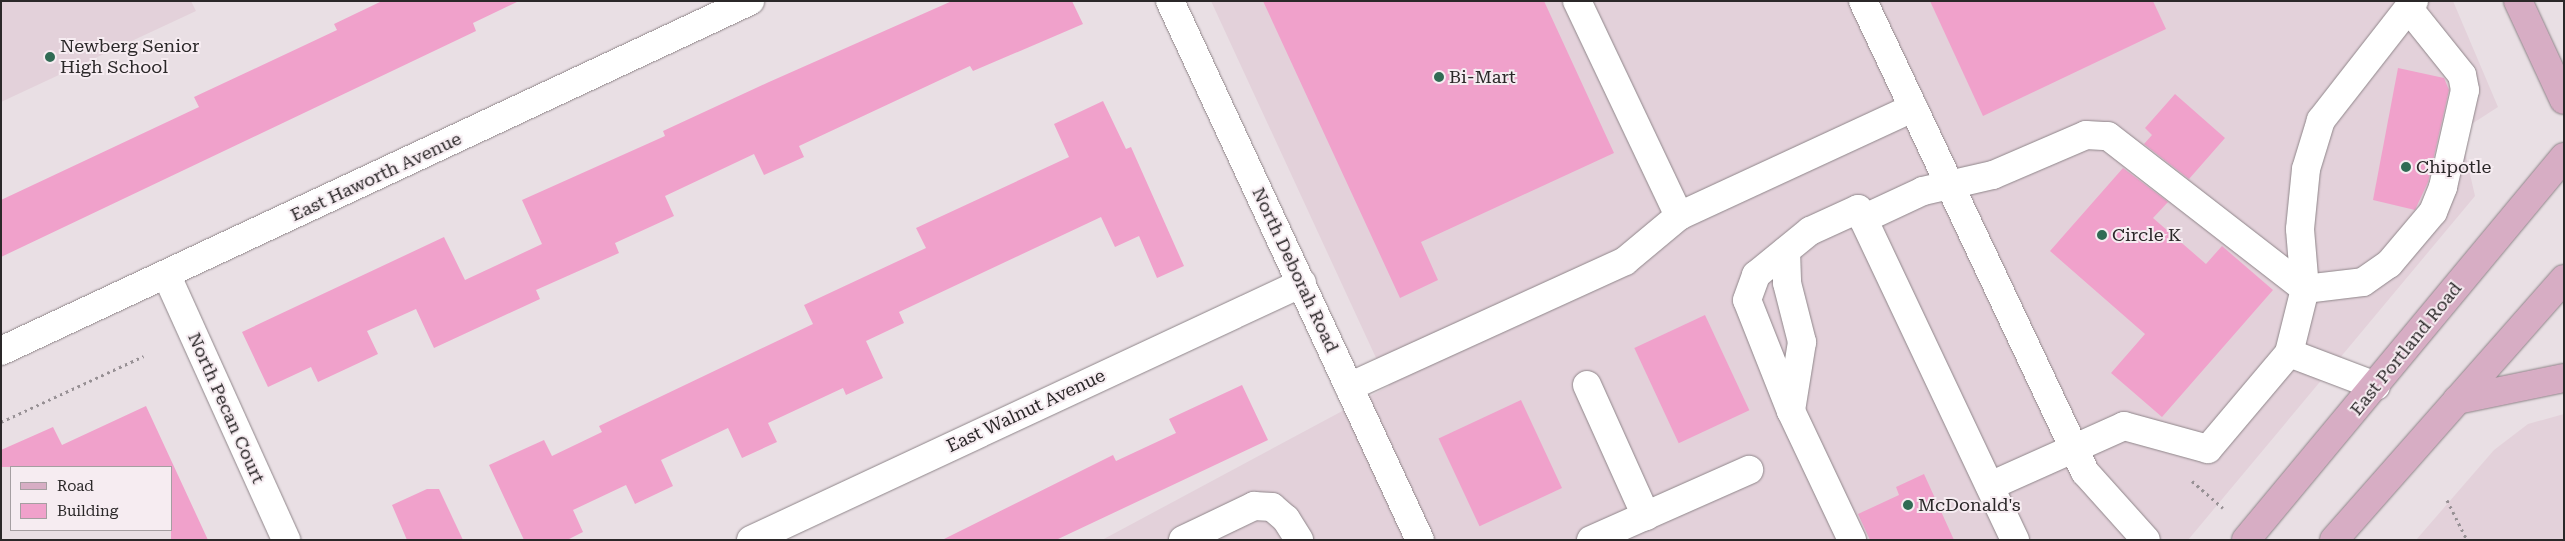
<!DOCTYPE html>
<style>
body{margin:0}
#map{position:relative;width:2565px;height:541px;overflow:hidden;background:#e9dfe4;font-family:"Roboto Serif",serif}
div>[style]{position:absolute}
.built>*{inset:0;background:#e3d1da}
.building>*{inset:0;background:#f0a1cb;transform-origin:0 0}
.path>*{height:3px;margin-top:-1.5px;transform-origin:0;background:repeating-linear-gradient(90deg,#979094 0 2.5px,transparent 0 6.5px)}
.roads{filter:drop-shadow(0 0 1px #8f868a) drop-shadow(0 0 1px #8f868a)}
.minor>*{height:28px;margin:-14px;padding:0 14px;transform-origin:14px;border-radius:14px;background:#fff}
.major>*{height:28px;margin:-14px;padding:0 14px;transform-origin:14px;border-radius:14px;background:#d7adc4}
.dots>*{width:14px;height:14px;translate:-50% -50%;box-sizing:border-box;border:2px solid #f6ecf1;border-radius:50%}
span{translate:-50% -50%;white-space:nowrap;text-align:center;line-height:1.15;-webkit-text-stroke:4px #f6ecf1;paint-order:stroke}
.poi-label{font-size:18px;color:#2b2829}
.left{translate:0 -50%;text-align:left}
.street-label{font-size:18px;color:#2b2829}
.frame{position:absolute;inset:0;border:2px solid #2b2829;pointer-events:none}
.legend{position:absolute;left:10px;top:466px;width:162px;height:65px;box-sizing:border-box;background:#f6ecf1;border:1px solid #a59ea1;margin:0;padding:6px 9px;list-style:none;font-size:15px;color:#2b2829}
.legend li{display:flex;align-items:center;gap:10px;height:25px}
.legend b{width:25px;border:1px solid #a59ea1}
</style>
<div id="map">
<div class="built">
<div style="clip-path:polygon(1px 1px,191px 1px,196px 11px,1px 102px)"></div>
<div style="clip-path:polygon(1211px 1px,2453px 1px,2498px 107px,2470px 125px,2465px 152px,2475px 196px,2188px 540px,1102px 540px,1389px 386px)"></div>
<div style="clip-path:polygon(2564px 414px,2564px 540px,2416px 540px,2494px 450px,2528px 424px)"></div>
</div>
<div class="building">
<div style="clip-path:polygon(382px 1px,519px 1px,473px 23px,476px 31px,1px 257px,1px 200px,199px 107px,194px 97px,337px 30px,334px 24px)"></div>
<div style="clip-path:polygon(952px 1px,1072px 1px,1083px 24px,973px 71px,970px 66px,799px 146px,804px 157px,764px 175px,754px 154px,665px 196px,674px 216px,615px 243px,619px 253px,536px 290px,540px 299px,434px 348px,416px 309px,367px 331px,378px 354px,318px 382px,311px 367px,268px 387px,242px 332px,444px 237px,465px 280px,542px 244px,522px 200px,665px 136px,663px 131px,769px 82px)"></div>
<div style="clip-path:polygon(1263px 1px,1544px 1px,1614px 153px,1421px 242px,1438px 280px,1400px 298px)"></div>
<div style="clip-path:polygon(1930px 1px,2153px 1px,2166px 29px,1983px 116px)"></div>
<div style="clip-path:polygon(2398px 68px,2444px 78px,2449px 90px,2428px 182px,2415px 210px,2373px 200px)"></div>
<div style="clip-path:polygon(2175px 94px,2225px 138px,2189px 179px,2144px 144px,2152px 135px,2145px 128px)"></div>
<div style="clip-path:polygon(1103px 101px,1126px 149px,1131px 147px,1184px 266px,1157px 278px,1139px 236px,1115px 247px,1101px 217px,899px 312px,904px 323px,866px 341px,883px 378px,846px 395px,843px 388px,768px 423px,777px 442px,742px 458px,728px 428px,661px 460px,673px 486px,635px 504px,626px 485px,573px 510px,583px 532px,567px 540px,524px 540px,489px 465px,544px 440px,552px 456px,602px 432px,599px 426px,813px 324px,804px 305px,926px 248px,916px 228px,1069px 157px,1054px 124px)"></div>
<div style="clip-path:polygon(2123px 168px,2168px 202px,2153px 218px,2206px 264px,2222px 246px,2273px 290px,2162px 417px,2111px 373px,2145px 334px,2050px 251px)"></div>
<div style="left:1705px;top:315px;width:105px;height:78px;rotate:65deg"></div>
<div style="clip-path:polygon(1242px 385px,1268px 440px,1056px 540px,942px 540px,1113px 455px,1116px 461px,1176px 433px,1169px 419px)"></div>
<div style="left:1521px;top:400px;width:97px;height:91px;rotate:65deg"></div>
<div style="clip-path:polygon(146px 406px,208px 540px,171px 540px,171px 467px,1px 467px,1px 450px,53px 427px,62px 445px)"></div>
<div style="clip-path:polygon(1924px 474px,1954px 540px,1870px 540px,1858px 514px,1899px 495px,1896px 487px)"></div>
<div style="clip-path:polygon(427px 489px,439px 489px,463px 540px,407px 540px,392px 505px)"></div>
</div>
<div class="path">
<div style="left:1px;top:422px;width:157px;rotate:-24.8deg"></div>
<div style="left:2192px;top:481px;width:41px;rotate:41.1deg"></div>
<div style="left:2447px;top:500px;width:45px;rotate:63.4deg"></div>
</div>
<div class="roads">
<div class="minor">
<div style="left:1170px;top:1px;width:594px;rotate:65.12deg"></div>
<div style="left:1577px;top:1px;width:238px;rotate:64.6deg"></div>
<div style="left:1679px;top:216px;width:258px;rotate:-24.8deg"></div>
<div style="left:1863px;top:1px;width:521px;rotate:64.76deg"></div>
<div style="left:2085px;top:472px;width:91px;rotate:48.1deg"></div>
<div style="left:1786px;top:251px;width:32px;rotate:88deg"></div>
<div style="left:1787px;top:283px;width:61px;rotate:75.7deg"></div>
<div style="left:1802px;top:342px;width:70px;rotate:99.1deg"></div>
<div style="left:167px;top:276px;width:290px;rotate:65.7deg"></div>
<div style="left:1px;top:351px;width:827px;rotate:-25.05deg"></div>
<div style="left:1587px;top:385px;width:144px;rotate:65.8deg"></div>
<div style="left:2376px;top:386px;width:93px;rotate:-159.2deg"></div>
<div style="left:2289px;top:353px;width:66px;rotate:-76deg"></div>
<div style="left:2305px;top:289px;width:60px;rotate:-94.8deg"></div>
<div style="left:2300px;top:229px;width:60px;rotate:-84.3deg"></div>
<div style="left:2306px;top:169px;width:51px;rotate:-73deg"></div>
<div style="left:2321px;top:120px;width:151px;rotate:-52deg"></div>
<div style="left:1349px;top:387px;width:303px;rotate:-24.5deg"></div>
<div style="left:1625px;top:261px;width:70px;rotate:-39.8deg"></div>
<div style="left:1990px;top:486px;width:147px;rotate:-24.1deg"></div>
<div style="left:2124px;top:426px;width:87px;rotate:15.3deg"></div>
<div style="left:2208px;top:449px;width:126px;rotate:-49.8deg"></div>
<div style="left:751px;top:540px;width:608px;rotate:-25.01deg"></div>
<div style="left:1183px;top:540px;width:79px;rotate:-25.6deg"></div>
<div style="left:1254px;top:506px;width:18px;rotate:3deg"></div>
<div style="left:1272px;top:507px;width:18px;rotate:41deg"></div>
<div style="left:1286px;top:519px;width:25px;rotate:58deg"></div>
<div style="left:1591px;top:540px;width:173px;rotate:-23.9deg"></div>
<div style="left:1852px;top:540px;width:143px;rotate:-115.3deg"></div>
<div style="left:1791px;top:411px;width:119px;rotate:-111.6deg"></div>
<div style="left:1747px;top:300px;width:27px;rotate:-70deg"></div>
<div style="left:1756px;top:275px;width:70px;rotate:-39.2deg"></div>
<div style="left:1810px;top:231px;width:53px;rotate:-24.6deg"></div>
<div style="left:1858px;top:209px;width:11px;rotate:63deg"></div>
<div style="left:2015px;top:540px;width:355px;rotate:-115.3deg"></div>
<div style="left:1863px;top:219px;width:66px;rotate:-25deg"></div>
<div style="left:1923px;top:191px;width:72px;rotate:-12.9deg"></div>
<div style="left:1993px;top:175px;width:101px;rotate:-23.3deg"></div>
<div style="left:2086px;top:135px;width:22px;rotate:3deg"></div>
<div style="left:2108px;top:136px;width:249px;rotate:37.8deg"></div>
<div style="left:2305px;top:289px;width:58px;rotate:-6.9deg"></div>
<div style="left:2363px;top:282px;width:32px;rotate:-35deg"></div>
<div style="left:2389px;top:264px;width:68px;rotate:-49.8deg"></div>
<div style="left:2433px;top:212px;width:27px;rotate:-68deg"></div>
<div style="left:2443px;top:187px;width:99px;rotate:-77.2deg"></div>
<div style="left:2465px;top:90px;width:15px;rotate:-101deg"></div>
<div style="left:2462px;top:75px;width:83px;rotate:-128.7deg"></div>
</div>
<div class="major">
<div style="left:2518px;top:1px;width:109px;rotate:65.1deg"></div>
<div style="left:2457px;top:400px;width:109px;rotate:-11.6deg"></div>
<div style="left:2246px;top:540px;width:498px;rotate:-50.3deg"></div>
<div style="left:2334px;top:540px;width:348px;rotate:-48.6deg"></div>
</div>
</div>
<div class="dots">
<div style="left:50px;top:57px;background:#306b54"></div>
<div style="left:1439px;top:77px;background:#306b54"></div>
<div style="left:2406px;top:167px;background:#306b54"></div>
<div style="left:2102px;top:235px;background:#306b54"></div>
<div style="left:1908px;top:505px;background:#306b54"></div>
</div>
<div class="poi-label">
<span class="left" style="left:60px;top:57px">Newberg Senior<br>High School</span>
<span class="left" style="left:1449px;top:77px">Bi-Mart</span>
<span class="left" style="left:2416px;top:167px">Chipotle</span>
<span class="left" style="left:2112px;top:235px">Circle K</span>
<span class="left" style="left:1918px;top:505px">McDonald's</span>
</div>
<div class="street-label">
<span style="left:376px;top:177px;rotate:-25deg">East Haworth Avenue</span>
<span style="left:1295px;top:270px;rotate:65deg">North Deborah Road</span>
<span style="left:2406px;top:349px;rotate:-51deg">East Portland Road</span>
<span style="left:226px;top:408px;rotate:66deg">North Pecan Court</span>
<span style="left:1026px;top:411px;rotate:-25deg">East Walnut Avenue</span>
</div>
<div class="frame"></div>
<ul class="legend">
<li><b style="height:6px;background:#d7adc4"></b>Road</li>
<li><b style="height:14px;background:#f0a1cb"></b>Building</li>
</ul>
</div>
